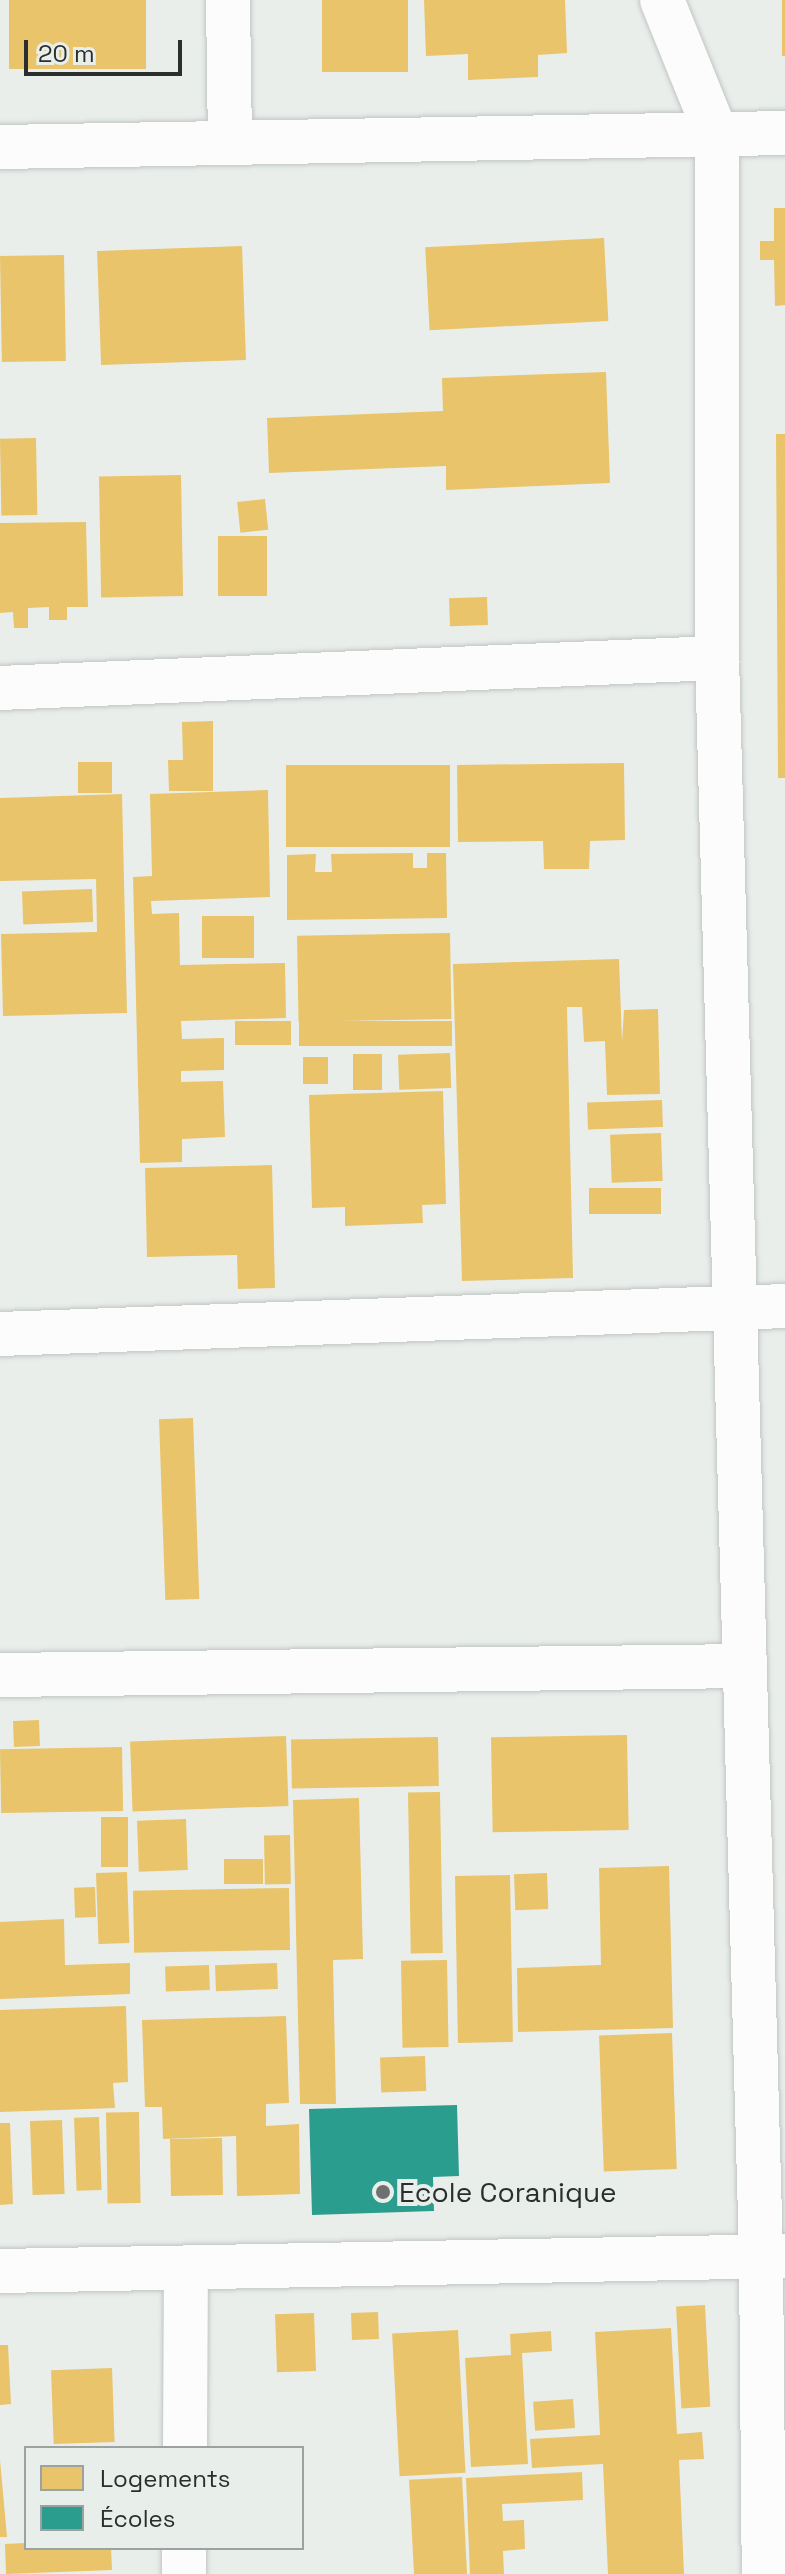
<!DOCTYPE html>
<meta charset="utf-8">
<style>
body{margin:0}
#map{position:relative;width:785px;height:2574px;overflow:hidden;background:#e9eeeb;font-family:"Space Grotesk",sans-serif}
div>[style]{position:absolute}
.homes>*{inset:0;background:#e9c46a;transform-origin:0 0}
.schools>*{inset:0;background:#2a9d8f}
.roads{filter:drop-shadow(0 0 2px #c1c5c3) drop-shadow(0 0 2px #c1c5c3)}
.minor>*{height:44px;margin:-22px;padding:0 22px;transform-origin:22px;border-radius:22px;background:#fcfcfc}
.dots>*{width:22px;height:22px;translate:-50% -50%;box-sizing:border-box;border:4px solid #e8efeb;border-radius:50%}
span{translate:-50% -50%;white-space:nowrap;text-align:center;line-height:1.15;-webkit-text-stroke:8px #e8efeb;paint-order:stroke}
.poi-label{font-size:28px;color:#2b2e2d}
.left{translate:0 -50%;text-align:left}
.legend{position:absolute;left:24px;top:2446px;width:280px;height:104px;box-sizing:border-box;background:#e8efeb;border:2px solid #9ca29f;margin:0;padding:10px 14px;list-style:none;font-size:24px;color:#2b2e2d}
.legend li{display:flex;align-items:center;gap:16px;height:40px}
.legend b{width:40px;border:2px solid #9ca29f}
.scale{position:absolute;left:24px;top:40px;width:158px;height:36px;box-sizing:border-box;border:4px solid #2b2e2d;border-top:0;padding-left:10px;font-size:24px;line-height:28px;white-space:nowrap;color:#2b2e2d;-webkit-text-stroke:6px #e8efeb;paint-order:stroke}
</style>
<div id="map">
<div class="homes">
<div style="left:9px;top:0;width:137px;height:69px"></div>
<div style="left:322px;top:0;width:86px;height:72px"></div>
<div style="clip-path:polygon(424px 0,565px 0,567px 53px,538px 55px,538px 77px,468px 80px,468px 54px,426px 56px)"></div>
<div style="left:782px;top:0;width:3px;height:56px"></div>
<div style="clip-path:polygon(774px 208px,785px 208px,785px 305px,775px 306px,774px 260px,760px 260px,760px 241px,774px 241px)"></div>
<div style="left:604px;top:238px;width:83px;height:179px;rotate:87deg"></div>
<div style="left:242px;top:246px;width:114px;height:145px;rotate:88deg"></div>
<div style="left:64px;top:255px;width:106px;height:64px;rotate:89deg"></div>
<div style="clip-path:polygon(606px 372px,610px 483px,446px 490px,446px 466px,269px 473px,267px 418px,443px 411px,442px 378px)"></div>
<div style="clip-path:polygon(776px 434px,785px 434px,785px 778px,778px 778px)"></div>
<div style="left:36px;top:438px;width:77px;height:36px;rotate:89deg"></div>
<div style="left:181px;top:475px;width:121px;height:82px;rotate:89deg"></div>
<div style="left:265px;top:499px;width:31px;height:28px;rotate:84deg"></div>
<div style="clip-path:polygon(86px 522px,88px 607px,67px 607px,67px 620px,49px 620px,49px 607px,28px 608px,28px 628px,14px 628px,13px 612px,0 613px,0 523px)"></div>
<div style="left:267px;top:536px;width:60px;height:49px;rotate:90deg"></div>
<div style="left:487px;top:597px;width:28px;height:38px;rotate:88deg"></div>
<div style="clip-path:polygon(213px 721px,213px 791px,169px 791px,168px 760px,183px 760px,182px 722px)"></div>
<div style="left:78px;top:762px;width:34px;height:31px"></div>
<div style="clip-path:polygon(624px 763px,625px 840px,590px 841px,589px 869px,544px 869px,543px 841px,458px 842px,457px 765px)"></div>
<div style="left:450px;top:765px;width:82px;height:164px;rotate:90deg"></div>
<div style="clip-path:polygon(268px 790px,270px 897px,151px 901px,152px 914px,179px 913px,180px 965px,285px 963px,286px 1018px,181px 1021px,182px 1039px,224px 1038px,224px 1070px,181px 1071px,181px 1082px,223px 1081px,225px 1137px,182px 1139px,182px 1162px,140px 1163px,133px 877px,152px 876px,150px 794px)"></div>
<div style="clip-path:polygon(122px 794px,127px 1013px,3px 1016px,1px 934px,97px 932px,96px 879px,0 881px,0 798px)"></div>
<div style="clip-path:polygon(413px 853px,413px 868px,427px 868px,427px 853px,446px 853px,447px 918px,287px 920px,287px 855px,316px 854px,315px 872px,332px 872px,331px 854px)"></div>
<div style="left:92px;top:889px;width:33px;height:70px;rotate:88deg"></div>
<div style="left:202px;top:916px;width:52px;height:42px"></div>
<div style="left:450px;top:933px;width:86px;height:153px;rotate:89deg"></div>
<div style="clip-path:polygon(619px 959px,622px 1042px,624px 1010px,658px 1009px,660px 1094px,607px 1095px,605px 1041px,584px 1042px,582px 1007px,567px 1007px,573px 1278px,462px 1281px,453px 964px)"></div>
<div style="left:291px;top:1021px;width:24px;height:56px;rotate:90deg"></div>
<div style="left:452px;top:1021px;width:25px;height:153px;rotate:90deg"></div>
<div style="left:450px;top:1053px;width:35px;height:52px;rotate:88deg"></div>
<div style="left:353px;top:1054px;width:29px;height:36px"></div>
<div style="left:328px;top:1057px;width:27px;height:25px;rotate:90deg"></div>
<div style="clip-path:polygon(443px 1091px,446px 1204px,422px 1205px,423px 1223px,345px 1226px,345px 1207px,312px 1208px,309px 1095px)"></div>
<div style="left:662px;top:1100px;width:27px;height:75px;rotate:88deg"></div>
<div style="left:661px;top:1133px;width:48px;height:51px;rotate:88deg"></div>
<div style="clip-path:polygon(272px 1165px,275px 1288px,238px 1289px,237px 1255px,147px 1257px,145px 1168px)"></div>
<div style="left:661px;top:1188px;width:26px;height:72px;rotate:90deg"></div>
<div style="left:193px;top:1418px;width:181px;height:34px;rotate:88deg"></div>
<div style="left:39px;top:1720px;width:26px;height:26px;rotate:88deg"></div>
<div style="left:627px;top:1735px;width:95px;height:136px;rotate:89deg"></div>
<div style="left:286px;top:1736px;width:70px;height:156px;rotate:88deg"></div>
<div style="left:438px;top:1737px;width:49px;height:147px;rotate:89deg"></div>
<div style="left:122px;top:1747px;width:64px;height:122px;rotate:89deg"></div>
<div style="left:440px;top:1792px;width:161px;height:32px;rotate:89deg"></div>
<div style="clip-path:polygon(359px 1798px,363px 1959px,333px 1960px,336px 2104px,300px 2104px,293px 1800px)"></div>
<div style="left:101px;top:1817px;width:27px;height:50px"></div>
<div style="left:186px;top:1819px;width:51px;height:49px;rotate:88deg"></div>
<div style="left:290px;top:1835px;width:49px;height:26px;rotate:89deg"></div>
<div style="left:263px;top:1859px;width:25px;height:39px;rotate:90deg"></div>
<div style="clip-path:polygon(669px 1866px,673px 2028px,518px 2032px,517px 1968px,601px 1965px,599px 1868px)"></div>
<div style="left:127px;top:1872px;width:71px;height:31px;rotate:88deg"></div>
<div style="left:547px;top:1873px;width:36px;height:33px;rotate:88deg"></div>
<div style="left:510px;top:1875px;width:167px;height:55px;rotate:89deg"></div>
<div style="left:95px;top:1887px;width:30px;height:21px;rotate:88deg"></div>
<div style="left:289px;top:1888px;width:62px;height:156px;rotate:89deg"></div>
<div style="clip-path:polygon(64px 1919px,65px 1965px,130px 1963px,130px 1994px,0 1999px,0 1922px)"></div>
<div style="left:447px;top:1960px;width:87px;height:46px;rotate:89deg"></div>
<div style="left:277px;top:1963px;width:26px;height:62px;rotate:88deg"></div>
<div style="left:209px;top:1965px;width:25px;height:44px;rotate:88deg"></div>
<div style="clip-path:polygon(126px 2006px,128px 2082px,113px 2083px,115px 2108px,0 2112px,0 2010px)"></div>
<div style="clip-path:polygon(286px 2016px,289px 2103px,266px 2104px,266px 2126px,299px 2124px,300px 2194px,237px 2196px,236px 2136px,163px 2139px,162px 2107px,145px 2107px,142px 2020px)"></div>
<div style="left:672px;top:2033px;width:136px;height:73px;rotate:88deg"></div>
<div style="left:425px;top:2056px;width:35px;height:45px;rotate:88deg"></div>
<div style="left:139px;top:2112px;width:91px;height:33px;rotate:89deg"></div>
<div style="left:99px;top:2117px;width:73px;height:25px;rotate:88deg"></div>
<div style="left:62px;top:2120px;width:74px;height:32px;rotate:88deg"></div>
<div style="clip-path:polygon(0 2123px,10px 2123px,13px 2204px,0 2205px)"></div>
<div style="left:222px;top:2138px;width:57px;height:52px;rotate:89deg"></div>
<div style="left:705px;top:2305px;width:102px;height:29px;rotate:87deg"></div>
<div style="left:378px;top:2312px;width:27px;height:27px;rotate:88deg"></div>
<div style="left:314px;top:2313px;width:58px;height:39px;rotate:88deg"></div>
<div style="clip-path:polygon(671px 2328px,677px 2434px,702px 2432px,704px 2459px,679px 2460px,684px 2574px,608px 2574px,603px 2464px,532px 2468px,530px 2439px,600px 2435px,595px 2332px)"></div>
<div style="left:458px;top:2330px;width:143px;height:66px;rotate:87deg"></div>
<div style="clip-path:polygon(551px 2331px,552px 2351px,522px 2353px,528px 2464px,471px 2467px,465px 2358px,511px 2355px,510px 2334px)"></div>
<div style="clip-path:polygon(0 2345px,8px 2345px,11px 2404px,0 2405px)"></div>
<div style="left:112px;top:2368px;width:74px;height:61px;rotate:88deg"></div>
<div style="left:573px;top:2399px;width:29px;height:40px;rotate:86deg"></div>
<div style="clip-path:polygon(0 2460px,7px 2537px,0 2537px)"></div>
<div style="clip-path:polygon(582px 2472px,583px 2500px,502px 2504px,503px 2521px,524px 2520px,525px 2549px,503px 2551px,504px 2574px,470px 2574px,466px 2478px)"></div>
<div style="left:462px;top:2477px;width:97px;height:53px;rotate:87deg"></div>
<div style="clip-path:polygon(26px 2543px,26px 2548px,111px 2548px,112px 2570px,6px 2574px,5px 2544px)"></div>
</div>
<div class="schools">
<div style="clip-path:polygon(457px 2105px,459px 2176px,433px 2177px,434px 2211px,312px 2215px,309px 2109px)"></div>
</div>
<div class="roads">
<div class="minor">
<div style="left:228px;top:0;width:143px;rotate:89.2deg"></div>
<div style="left:662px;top:0;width:147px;rotate:68deg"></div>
<div style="left:717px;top:136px;width:522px;rotate:90deg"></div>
<div style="left:717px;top:658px;width:1599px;rotate:88.42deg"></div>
<div style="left:761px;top:2256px;width:318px;rotate:89.5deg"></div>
<div style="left:0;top:147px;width:785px;rotate:-1.02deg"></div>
<div style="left:0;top:688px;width:718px;rotate:-2.4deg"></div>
<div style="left:0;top:1334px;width:785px;rotate:-2.04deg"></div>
<div style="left:0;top:1675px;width:742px;rotate:-0.69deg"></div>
<div style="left:0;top:2271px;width:785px;rotate:-1.09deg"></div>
<div style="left:185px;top:2448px;width:177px;rotate:-89.7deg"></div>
<div style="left:184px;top:2574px;width:26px;rotate:-90deg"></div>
</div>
</div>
<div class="dots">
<div style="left:383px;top:2192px;background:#6e7170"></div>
</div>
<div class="poi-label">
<span class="left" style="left:399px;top:2192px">Ecole Coranique</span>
</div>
<ul class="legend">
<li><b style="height:22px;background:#e9c46a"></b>Logements</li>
<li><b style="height:22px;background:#2a9d8f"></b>Écoles</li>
</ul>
<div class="scale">20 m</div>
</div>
